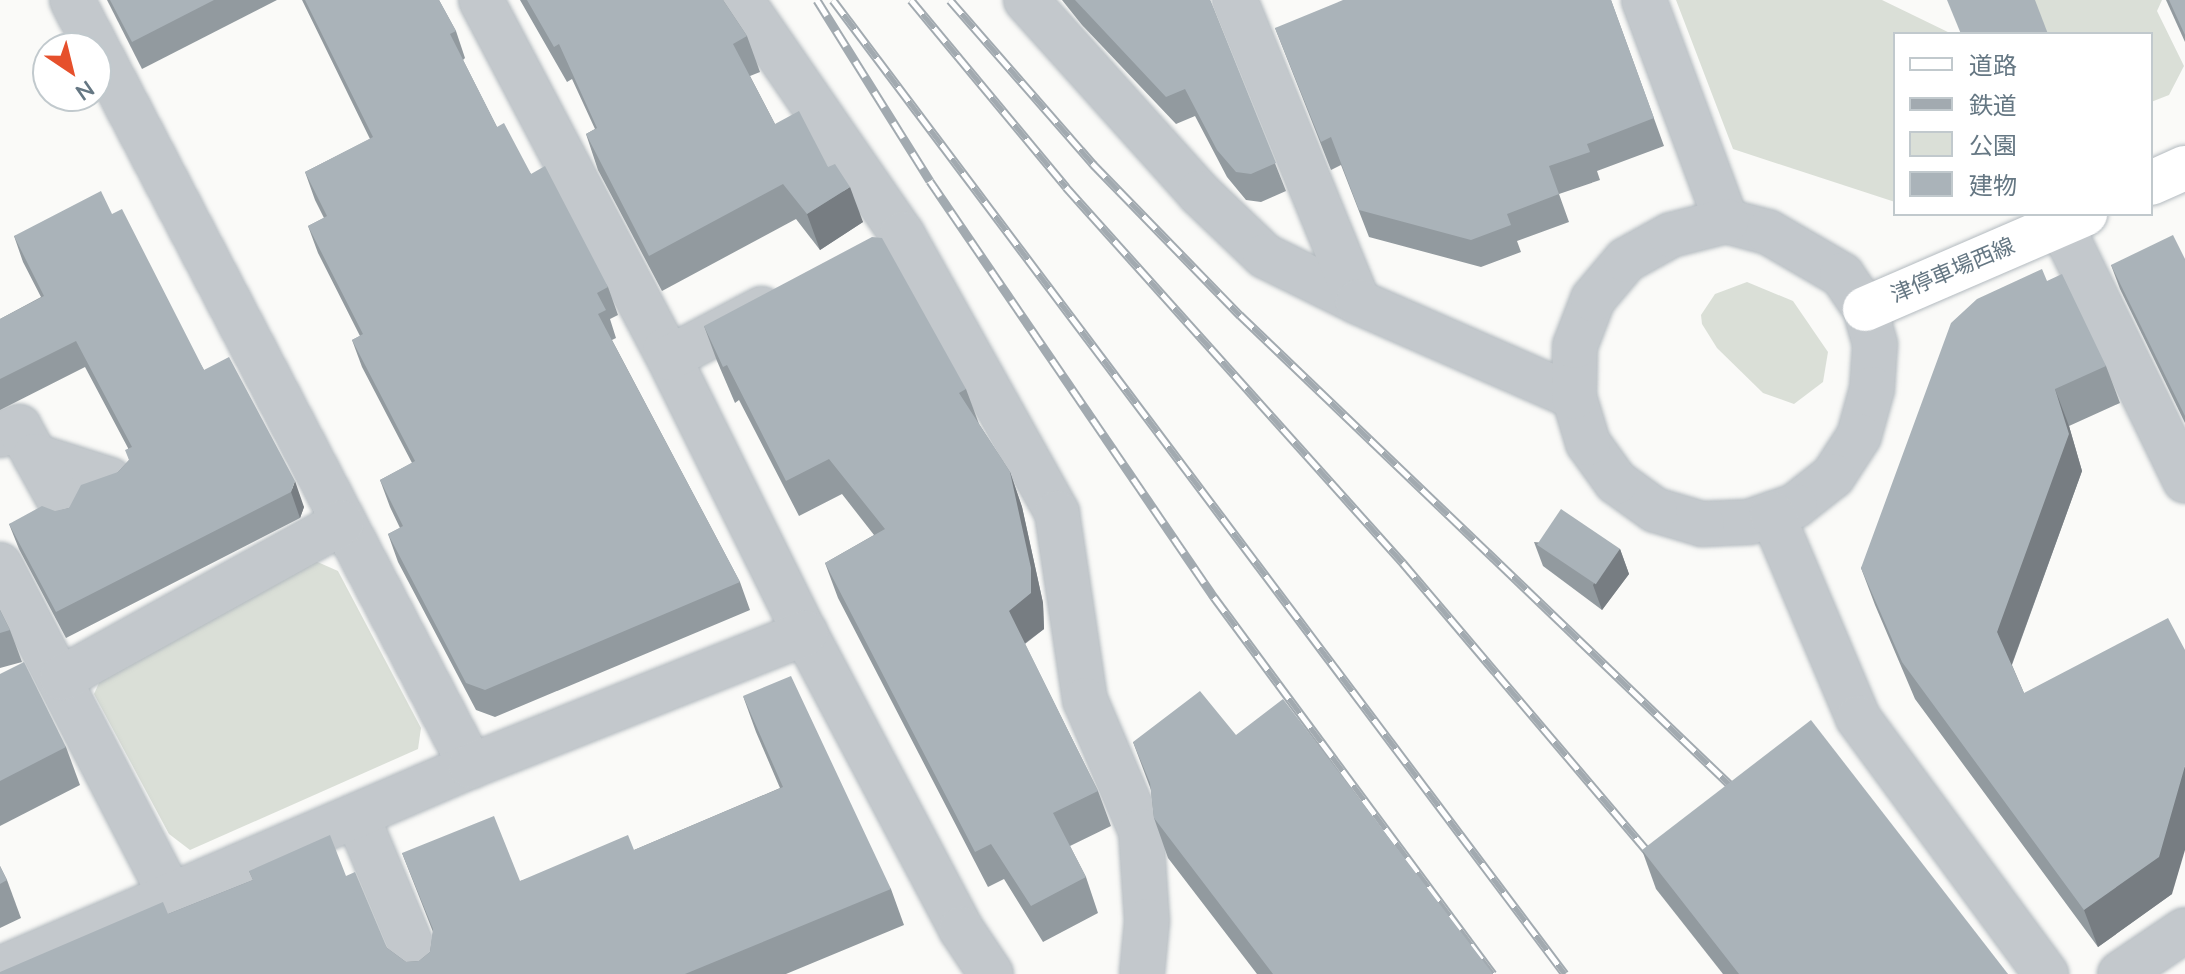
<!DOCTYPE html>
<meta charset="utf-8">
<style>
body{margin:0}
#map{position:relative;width:2185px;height:974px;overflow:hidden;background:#fafaf8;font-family:"Nunito Sans","Noto Sans JP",sans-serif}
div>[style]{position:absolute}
.green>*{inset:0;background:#dadfd7}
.roads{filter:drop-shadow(0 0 2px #b3babf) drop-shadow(0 0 2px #b3babf)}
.street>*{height:44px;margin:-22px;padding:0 22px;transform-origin:22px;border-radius:22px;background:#c3c8cc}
.secondary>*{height:44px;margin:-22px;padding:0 22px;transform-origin:22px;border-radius:22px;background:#fff}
.rail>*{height:9px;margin-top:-4.5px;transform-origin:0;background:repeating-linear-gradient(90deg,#fff 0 18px,#a2aab0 0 36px);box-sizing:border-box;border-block:2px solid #a2aab0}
.wall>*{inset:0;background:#929a9f}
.shaded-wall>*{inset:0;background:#777d82}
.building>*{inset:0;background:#aab3b9;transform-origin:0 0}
span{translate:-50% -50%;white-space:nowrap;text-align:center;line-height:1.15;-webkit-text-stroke:8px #fff;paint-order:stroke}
.street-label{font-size:22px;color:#657783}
.legend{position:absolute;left:1893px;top:32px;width:260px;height:184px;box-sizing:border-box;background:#fff;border:2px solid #c1c9cd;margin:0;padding:10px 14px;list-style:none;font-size:24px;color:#657783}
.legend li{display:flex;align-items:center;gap:16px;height:40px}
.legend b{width:40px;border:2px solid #c1c9cd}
.north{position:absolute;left:32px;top:32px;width:80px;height:80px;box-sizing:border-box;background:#fff;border:2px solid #c1c9cd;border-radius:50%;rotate:145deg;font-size:22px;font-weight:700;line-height:32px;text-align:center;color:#657783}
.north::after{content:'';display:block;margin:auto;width:28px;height:36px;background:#e6502c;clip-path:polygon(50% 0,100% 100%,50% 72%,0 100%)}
</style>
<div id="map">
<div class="green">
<div style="clip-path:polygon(1676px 0,1882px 0,1952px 34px,1895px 34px,1895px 202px,1733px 149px)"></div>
<div style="clip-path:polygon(2001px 0,2162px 0,2157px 11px,2184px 66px,2169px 95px,2151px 102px,2151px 34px,1967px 34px)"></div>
<div style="clip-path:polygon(1747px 282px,1793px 301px,1828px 352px,1823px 382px,1794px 404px,1763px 393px,1717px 348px,1702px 324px,1701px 315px,1715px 294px)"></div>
<div style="clip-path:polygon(313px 560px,338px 571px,421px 728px,418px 749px,190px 850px,169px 834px,94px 694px,103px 674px)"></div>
</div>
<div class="roads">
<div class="street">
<div style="left:72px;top:0;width:864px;rotate:62.49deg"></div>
<div style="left:481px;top:0;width:395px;rotate:62.3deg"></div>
<div style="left:665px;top:350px;width:316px;rotate:63.7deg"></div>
<div style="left:805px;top:633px;width:335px;rotate:62.2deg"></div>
<div style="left:961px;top:929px;width:54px;rotate:56.3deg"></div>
<div style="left:741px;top:0;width:284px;rotate:55.5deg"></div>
<div style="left:902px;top:234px;width:319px;rotate:60.9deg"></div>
<div style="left:1057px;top:513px;width:189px;rotate:81.5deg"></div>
<div style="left:1085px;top:700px;width:142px;rotate:66.9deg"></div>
<div style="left:1141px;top:831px;width:90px;rotate:86.2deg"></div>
<div style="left:1147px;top:921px;width:52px;rotate:95.5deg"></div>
<div style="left:1026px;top:0;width:259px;rotate:48.1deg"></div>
<div style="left:1199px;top:193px;width:91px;rotate:43.7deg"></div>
<div style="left:1265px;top:256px;width:104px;rotate:26.3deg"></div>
<div style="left:1235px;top:0;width:326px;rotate:67.8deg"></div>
<div style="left:1358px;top:302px;width:236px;rotate:23.7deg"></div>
<div style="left:1644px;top:0;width:236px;rotate:69.6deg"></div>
<div style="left:1726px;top:221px;width:43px;rotate:14.7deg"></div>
<div style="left:1768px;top:232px;width:86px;rotate:30.2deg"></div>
<div style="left:1842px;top:275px;width:41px;rotate:55.9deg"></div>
<div style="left:1865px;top:309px;width:37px;rotate:74deg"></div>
<div style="left:1875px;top:345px;width:44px;rotate:93.9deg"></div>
<div style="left:1872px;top:389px;width:49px;rotate:105.5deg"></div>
<div style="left:1859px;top:436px;width:48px;rotate:123deg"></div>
<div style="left:1833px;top:476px;width:48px;rotate:141.7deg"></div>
<div style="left:1795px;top:506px;width:49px;rotate:160.8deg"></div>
<div style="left:1749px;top:522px;width:47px;rotate:177.6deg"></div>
<div style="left:1702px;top:524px;width:49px;rotate:-163.4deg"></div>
<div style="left:1655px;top:510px;width:48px;rotate:-144.3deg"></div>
<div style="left:1616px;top:482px;width:48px;rotate:-125.7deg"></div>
<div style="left:1588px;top:443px;width:48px;rotate:-106.9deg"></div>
<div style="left:1574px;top:397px;width:51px;rotate:-88.9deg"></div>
<div style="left:1575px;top:346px;width:50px;rotate:-69deg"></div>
<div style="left:1593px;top:299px;width:51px;rotate:-49.8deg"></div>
<div style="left:1626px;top:260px;width:51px;rotate:-29.1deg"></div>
<div style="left:1671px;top:235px;width:57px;rotate:-14.3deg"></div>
<div style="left:2061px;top:225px;width:284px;rotate:64.1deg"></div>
<div style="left:669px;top:358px;width:105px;rotate:-27.8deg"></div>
<div style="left:0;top:435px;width:21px;rotate:-23deg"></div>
<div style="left:19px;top:427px;width:33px;rotate:61deg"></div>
<div style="left:35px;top:456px;width:79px;rotate:17.7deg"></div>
<div style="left:35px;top:456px;width:64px;rotate:61deg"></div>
<div style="left:1772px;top:514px;width:221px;rotate:67.1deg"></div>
<div style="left:1858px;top:718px;width:318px;rotate:53.7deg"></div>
<div style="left:0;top:565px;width:371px;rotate:62.7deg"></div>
<div style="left:62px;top:678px;width:320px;rotate:-29deg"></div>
<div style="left:357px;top:816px;width:171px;rotate:67.3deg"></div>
<div style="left:0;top:969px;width:513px;rotate:-23.32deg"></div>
<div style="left:471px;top:766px;width:360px;rotate:-21.7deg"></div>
<div style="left:2120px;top:974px;width:78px;rotate:-34.1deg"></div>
</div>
<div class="secondary">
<div style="left:2151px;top:183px;width:37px;rotate:-24deg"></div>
<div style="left:1865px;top:309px;width:240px;rotate:-23.4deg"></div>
</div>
</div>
<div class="rail">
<div style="left:817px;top:0;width:213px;rotate:58deg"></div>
<div style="left:930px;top:181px;width:504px;rotate:55.68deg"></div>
<div style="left:1214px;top:597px;width:469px;rotate:53.5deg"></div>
<div style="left:833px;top:0;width:1218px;rotate:53.07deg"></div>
<div style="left:911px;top:0;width:243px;rotate:50.3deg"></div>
<div style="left:1066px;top:187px;width:505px;rotate:48.13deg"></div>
<div style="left:1403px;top:563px;width:394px;rotate:49.7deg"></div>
<div style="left:950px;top:0;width:218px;rotate:48.9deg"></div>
<div style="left:1093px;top:164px;width:211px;rotate:45.8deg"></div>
<div style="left:1240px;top:315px;width:699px;rotate:43.78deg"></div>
</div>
<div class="wall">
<div style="clip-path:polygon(107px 0,277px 0,142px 69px)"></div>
<div style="clip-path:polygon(302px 0,439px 0,456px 31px,465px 58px,463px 60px,497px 127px,531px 174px,608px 287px,618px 315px,610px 319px,616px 338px,612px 340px,740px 582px,750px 610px,495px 717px,476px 710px,398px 562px,388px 534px,400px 528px,390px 507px,380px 480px,412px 463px,362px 367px,352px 340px,360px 336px,318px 253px,308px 226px,324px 218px,315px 200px,305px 172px,370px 139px)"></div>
<div style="clip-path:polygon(520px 0,723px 0,747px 36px,760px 72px,750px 76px,775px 124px,828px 167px,863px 222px,820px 250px,796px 219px,662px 291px,598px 170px,586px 134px,595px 129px,572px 79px,567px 82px)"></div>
<div style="clip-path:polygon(1062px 0,1210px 0,1286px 191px,1261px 202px,1246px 200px,1227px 177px,1195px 116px,1176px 124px,1082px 25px)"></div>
<div style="clip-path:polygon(1611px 0,1664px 146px,1597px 171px,1600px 180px,1559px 194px,1569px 222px,1517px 241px,1521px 252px,1481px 267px,1369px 237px,1341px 165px,1331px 170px,1275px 28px)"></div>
<div style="clip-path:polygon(2166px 0,2185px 0,2185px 42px)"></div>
<div style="clip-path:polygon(112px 214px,204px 370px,304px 507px,300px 518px,66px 638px,19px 549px,9px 524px,69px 508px,118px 472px,129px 460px,128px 448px,85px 367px,0 410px,0 319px,41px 297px,23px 262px,14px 236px)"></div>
<div style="clip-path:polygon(2185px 259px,2185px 423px,2120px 289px,2111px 265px)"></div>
<div style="clip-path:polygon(2047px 281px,2106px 366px,2120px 403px,2069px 426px,2082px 471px,2012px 665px,2024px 693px,2172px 894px,2098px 947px,1915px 699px,1875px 605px,1861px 568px)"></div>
<div style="clip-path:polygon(704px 326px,966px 389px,979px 424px,1010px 472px,1022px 507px,1043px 603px,1044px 629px,1025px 644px,1098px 791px,1111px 826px,1070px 846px,1086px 877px,1098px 913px,1043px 942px,1004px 879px,988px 887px,838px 598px,825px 563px,874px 535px,842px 494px,799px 516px,739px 400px,735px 403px,717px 361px)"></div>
<div style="clip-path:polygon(1534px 542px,1620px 549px,1629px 574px,1602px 610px,1543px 566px)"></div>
<div style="clip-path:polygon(0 610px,10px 630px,22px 662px,0 668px)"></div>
<div style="clip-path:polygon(0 674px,66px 747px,80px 785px,0 826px)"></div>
<div style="clip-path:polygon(743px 696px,891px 889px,904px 925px,786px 974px,0 974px,168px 914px,253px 880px,249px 871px,346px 876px,387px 948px,406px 962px,419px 961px,430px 952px,433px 932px,402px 853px,520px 881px,634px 850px,780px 788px,756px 732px)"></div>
<div style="clip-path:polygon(1236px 735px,1493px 974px,1257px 974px,1168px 858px,1154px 818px,1151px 790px,1133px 742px)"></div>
<div style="clip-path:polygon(1642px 850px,2008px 974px,1723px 974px,1656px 889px)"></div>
<div style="clip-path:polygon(0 866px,7px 880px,21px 918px,0 928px)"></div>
</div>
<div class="shaded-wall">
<div style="clip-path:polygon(850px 187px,863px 222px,820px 250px,807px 214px)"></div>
<div style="clip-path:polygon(2055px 389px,2069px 426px,2082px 471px,2010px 669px,1997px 632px)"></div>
<div style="clip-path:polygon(1010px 472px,1022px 507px,1043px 603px,1044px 629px,1021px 646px,1009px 611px)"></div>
<div style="clip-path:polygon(295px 481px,304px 507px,300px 518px,291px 492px)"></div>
<div style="clip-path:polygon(1620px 549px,1629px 574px,1602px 610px,1593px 585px)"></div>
<div style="clip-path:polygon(2185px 766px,2185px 850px,2172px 894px,2098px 947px,2084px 910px)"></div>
</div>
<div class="building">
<div style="clip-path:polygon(110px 0,214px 0,132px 42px)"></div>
<div style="clip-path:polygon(305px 0,439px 0,456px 31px,450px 34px,497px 127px,504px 123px,531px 174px,545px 166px,608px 287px,597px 293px,606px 310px,598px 314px,740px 582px,485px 690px,466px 683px,388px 534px,403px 526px,380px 480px,415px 461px,352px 340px,363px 334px,308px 226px,327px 216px,305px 172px,373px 137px)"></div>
<div style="clip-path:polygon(527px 0,723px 0,747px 36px,733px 44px,775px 124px,799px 111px,828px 167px,835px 164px,850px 187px,807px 214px,783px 184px,649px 256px,586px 134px,597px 128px,559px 44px,554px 47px)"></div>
<div style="clip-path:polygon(1075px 0,1210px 0,1276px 163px,1251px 174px,1236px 172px,1217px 150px,1185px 89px,1166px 97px)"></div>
<div style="clip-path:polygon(1343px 0,1611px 0,1654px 118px,1587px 144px,1590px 152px,1549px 166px,1559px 194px,1507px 214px,1511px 225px,1471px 240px,1359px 210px,1331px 137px,1321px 142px,1275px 28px)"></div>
<div style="clip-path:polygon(1947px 0,2035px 0,2048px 34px,1961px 34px)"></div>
<div style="clip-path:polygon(2169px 0,2185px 0,2185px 35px)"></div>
<div style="clip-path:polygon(101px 191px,112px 214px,122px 209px,204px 370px,229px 357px,295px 481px,291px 492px,56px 612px,9px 524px,42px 506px,55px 511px,69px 508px,81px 485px,118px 472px,129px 460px,125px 450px,132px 447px,76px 341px,0 379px,0 319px,44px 296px,14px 236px)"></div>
<div style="clip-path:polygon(2173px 235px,2185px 259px,2185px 416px,2111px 265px)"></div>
<div style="clip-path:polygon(872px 237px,882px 238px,966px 389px,959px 393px,1010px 472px,1031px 568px,1031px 593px,1009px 611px,1098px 791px,1053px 813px,1086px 877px,1031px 906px,991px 844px,975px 852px,825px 563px,885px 529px,829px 459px,786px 481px,727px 365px,723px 367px,704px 326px)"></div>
<div style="clip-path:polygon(2042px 269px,2047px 281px,2062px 274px,2106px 366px,2055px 389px,2069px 434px,1997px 632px,2024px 693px,2168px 618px,2185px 650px,2185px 766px,2159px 857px,2084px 910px,1902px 662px,1861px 568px,1951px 323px,1977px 299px)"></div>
<div style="left:1561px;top:509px;width:71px;height:43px;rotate:34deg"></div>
<div style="clip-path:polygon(0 610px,10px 630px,0 633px)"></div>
<div style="clip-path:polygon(24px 662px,66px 747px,0 781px,0 674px)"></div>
<div style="clip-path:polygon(791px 676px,891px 889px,685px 974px,0 974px,0 972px,163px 902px,168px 914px,253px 880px,249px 871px,330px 835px,346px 876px,355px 872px,387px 948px,406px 962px,419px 961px,430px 952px,433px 929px,402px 853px,494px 816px,520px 881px,628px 835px,634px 850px,783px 787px,743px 696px)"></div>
<div style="clip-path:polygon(1200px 691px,1236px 735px,1283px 699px,1493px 974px,1273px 974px,1154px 818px,1150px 783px,1133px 742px)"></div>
<div style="clip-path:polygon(1811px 720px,2008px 974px,1739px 974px,1642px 850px)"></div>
<div style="clip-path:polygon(0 866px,7px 880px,0 884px)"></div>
</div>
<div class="street-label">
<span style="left:1953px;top:271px;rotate:-23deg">津停車場西線</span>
</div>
<ul class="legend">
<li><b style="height:10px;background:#fff"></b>道路</li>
<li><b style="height:10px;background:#a2aab0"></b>鉄道</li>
<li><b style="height:22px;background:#dadfd7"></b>公園</li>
<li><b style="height:22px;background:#aab3b9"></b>建物</li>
</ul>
<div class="north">N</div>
</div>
